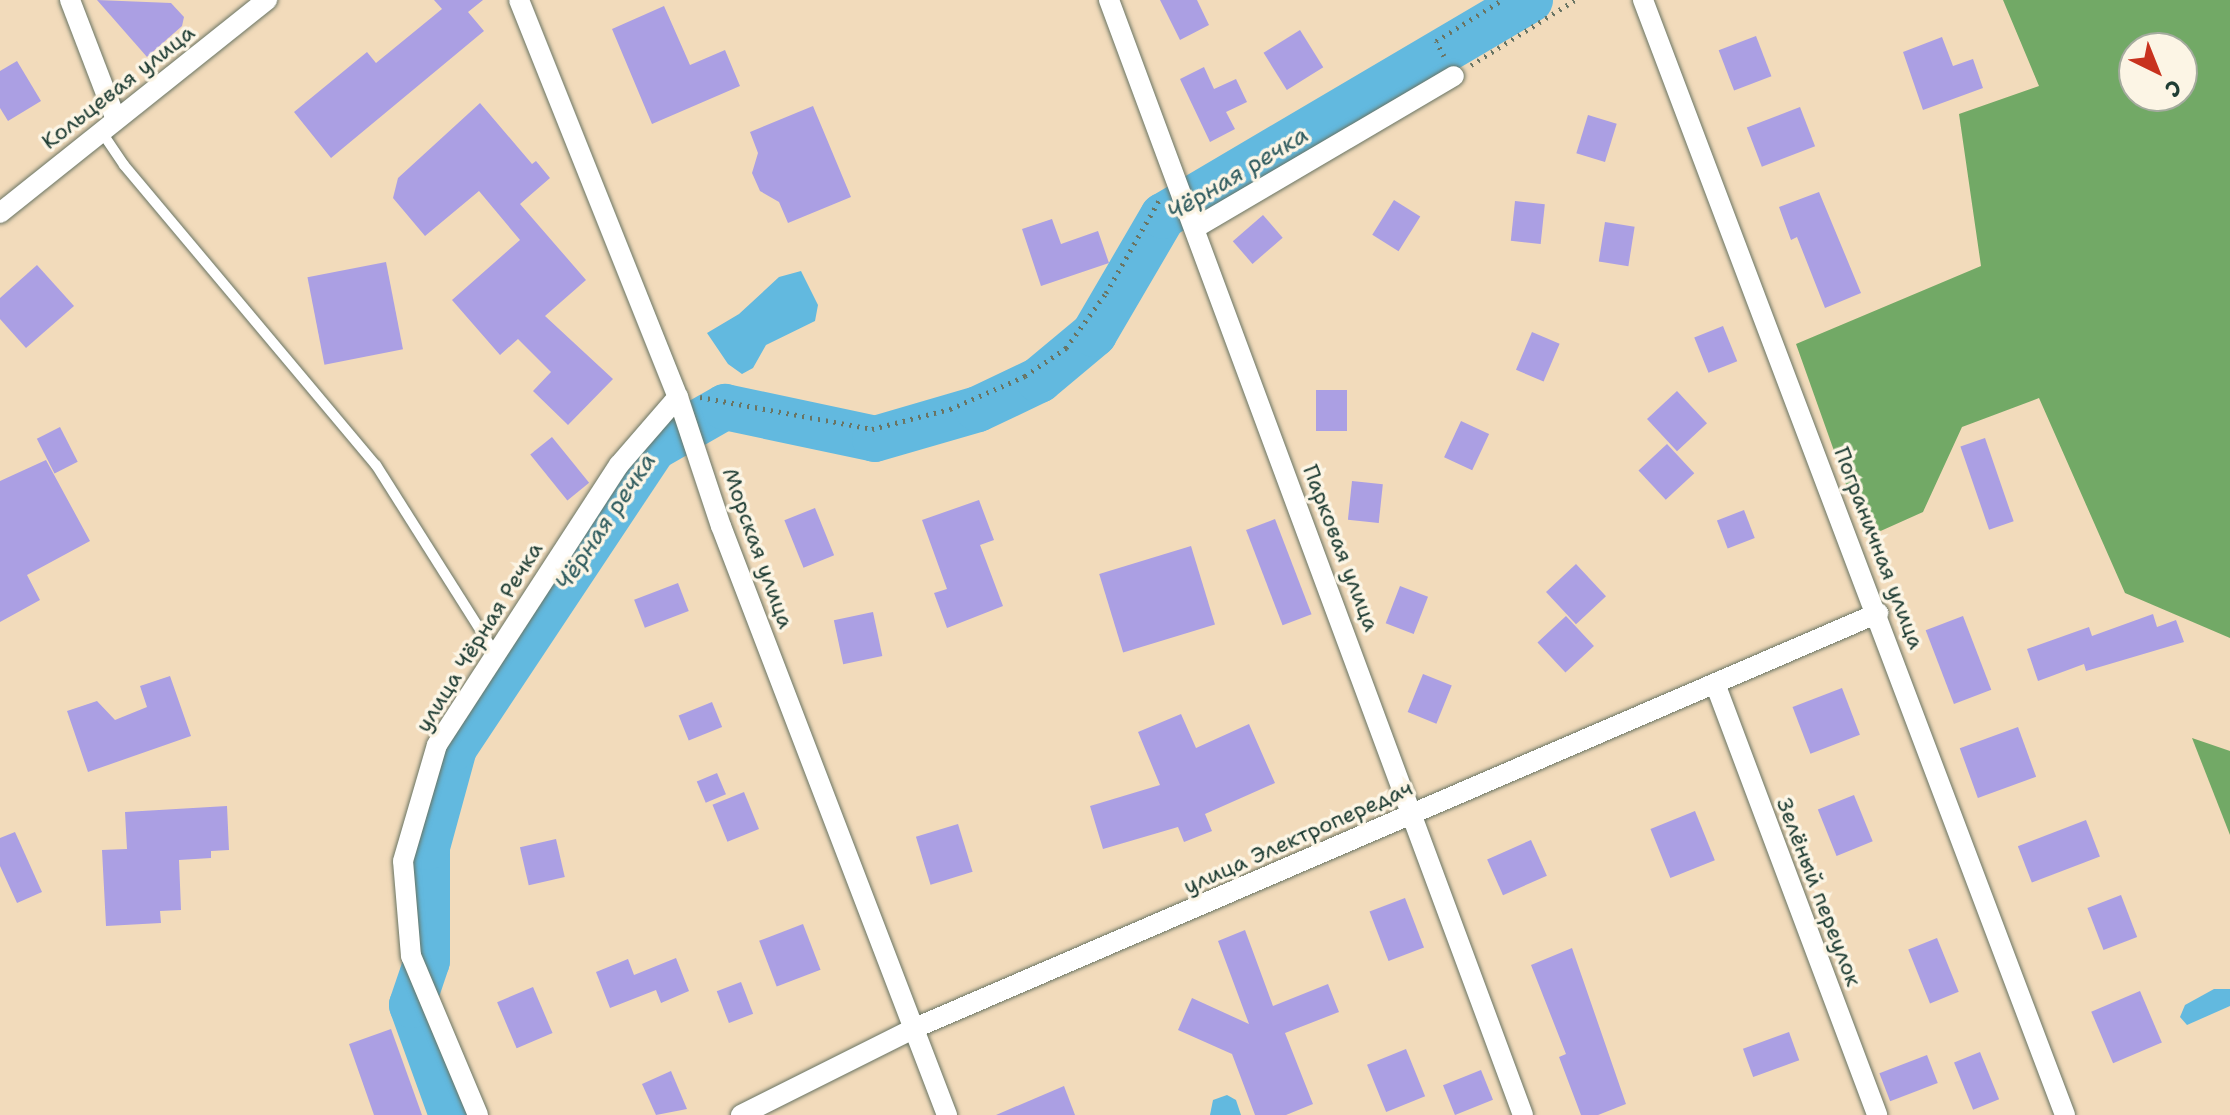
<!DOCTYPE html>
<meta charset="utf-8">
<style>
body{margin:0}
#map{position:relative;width:2230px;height:1115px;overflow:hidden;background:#f2dbbb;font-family:"Shantell Sans",sans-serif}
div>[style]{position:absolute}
.forest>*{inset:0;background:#72a966}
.water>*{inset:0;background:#62b9df}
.river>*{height:46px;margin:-23px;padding:0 23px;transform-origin:23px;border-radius:23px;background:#62b9df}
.building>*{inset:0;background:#ab9fe3;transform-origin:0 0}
.path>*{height:5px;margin-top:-2.5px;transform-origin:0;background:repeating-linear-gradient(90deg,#697463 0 2px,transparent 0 8px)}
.roads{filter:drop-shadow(0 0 2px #697463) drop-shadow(0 0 2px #697463)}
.service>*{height:10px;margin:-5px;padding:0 5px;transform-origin:5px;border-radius:5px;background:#fff}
.minor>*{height:20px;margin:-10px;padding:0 10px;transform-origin:10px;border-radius:10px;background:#fff}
span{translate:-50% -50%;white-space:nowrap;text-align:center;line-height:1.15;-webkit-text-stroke:7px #fcf5e5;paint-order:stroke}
.street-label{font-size:22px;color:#1f3d34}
.water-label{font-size:24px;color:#305c5f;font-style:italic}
.north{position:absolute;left:2118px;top:32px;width:80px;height:80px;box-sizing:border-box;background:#fcf5e5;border:2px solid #a4ab9e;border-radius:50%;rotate:137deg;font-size:22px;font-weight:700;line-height:32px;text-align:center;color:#1f3d34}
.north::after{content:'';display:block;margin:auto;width:28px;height:36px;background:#c8321e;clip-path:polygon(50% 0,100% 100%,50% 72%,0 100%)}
</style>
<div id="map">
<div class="forest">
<div style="clip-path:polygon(evenodd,2003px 0,2230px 0,2230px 638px,2125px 593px,2039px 398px,1962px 427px,1923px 512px,1865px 538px,1796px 344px,1981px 266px,1959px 114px,2039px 86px,2003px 0,2182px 48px,2182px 96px,2134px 96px,2134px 48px,2182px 48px)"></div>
<div style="clip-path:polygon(2192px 738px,2230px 751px,2230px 835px)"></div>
</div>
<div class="water">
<div style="clip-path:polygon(801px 271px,818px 305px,815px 321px,766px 345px,753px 368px,742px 374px,728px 364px,707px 333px,739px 314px,779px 277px)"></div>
<div style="clip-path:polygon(2214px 989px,2230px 989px,2230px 1006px,2187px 1025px,2180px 1017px,2185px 1005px)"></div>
<div style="clip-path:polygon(1227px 1095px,1236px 1100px,1241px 1115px,1210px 1115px,1213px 1100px)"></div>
</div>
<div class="river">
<div style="left:452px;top:1115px;width:117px;rotate:-110deg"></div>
<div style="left:412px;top:1005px;width:46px;rotate:-71.2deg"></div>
<div style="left:427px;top:961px;width:114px;rotate:-90deg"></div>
<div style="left:427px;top:847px;width:103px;rotate:-74.7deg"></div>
<div style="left:454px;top:748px;width:360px;rotate:-56.4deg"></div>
<div style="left:653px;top:448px;width:83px;rotate:-29.7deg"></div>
<div style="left:725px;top:407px;width:153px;rotate:12deg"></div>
<div style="left:875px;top:439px;width:107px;rotate:-16.2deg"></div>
<div style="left:978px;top:409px;width:68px;rotate:-25.4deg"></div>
<div style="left:1039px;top:380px;width:72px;rotate:-39.9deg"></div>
<div style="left:1094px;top:334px;width:137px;rotate:-59.7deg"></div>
<div style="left:1163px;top:216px;width:426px;rotate:-30.5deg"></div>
</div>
<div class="building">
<div style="clip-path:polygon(97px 0,171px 3px,184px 17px,182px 26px,147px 57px)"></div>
<div style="clip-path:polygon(434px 0,483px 0,468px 12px,484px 31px,331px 158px,294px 112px,367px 52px,376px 63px,442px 9px)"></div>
<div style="clip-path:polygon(1160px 0,1197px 0,1209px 25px,1180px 40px)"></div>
<div style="clip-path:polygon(664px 6px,690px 65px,725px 50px,740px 86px,652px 124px,612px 29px)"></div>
<div style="left:1300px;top:30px;width:44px;height:43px;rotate:58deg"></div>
<div style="left:1756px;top:36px;width:43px;height:40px;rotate:69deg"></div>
<div style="clip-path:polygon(1942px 37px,1953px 66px,1973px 59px,1983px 88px,1923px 110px,1903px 52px)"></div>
<div style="clip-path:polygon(17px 61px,41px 101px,8px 121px,0 108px,0 71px)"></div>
<div style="clip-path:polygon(1204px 67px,1214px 89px,1236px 79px,1247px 102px,1226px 112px,1235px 129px,1210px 142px,1180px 79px)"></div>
<div style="clip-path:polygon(480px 103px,532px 164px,536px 161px,550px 178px,520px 204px,586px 280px,545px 316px,613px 379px,568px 425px,533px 391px,551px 372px,518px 339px,500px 355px,452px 300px,520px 240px,479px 191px,425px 236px,393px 198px,398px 178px)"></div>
<div style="clip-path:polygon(813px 106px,851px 197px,788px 223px,779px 202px,760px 191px,752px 173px,758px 153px,750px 132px)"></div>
<div style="left:1800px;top:107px;width:42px;height:57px;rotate:69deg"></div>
<div style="left:1588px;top:115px;width:30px;height:40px;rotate:17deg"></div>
<div style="clip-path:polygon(1819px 192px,1861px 293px,1825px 308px,1797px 237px,1791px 240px,1779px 207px)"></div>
<div style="left:1394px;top:200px;width:31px;height:41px;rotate:32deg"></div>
<div style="left:1515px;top:201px;width:30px;height:40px;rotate:6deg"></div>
<div style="left:1263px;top:215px;width:30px;height:40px;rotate:49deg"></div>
<div style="clip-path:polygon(1052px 219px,1061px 244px,1098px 231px,1109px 263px,1041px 286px,1022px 229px)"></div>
<div style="left:1605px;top:222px;width:30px;height:40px;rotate:9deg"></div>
<div style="left:386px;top:262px;width:89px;height:80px;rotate:79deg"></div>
<div style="clip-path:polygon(37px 265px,74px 306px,26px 348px,0 319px,0 298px)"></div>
<div style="left:1723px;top:326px;width:38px;height:31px;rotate:68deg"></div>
<div style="left:1532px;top:332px;width:30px;height:41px;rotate:23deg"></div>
<div style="left:1316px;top:390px;width:31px;height:41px"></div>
<div style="left:1677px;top:391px;width:44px;height:41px;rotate:47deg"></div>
<div style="left:1461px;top:421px;width:31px;height:40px;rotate:25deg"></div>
<div style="left:60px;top:427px;width:39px;height:26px;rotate:63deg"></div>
<div style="left:552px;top:437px;width:59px;height:28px;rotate:51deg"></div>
<div style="left:1985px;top:438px;width:88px;height:26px;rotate:71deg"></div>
<div style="left:1667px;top:444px;width:40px;height:39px;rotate:47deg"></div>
<div style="clip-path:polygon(46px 460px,90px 541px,27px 575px,40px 600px,0 622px,0 481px)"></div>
<div style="left:1352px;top:481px;width:31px;height:39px;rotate:6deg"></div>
<div style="clip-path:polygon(979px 500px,994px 540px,980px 545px,1003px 606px,947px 628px,934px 593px,947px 589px,922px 520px)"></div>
<div style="left:815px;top:508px;width:51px;height:33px;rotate:68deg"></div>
<div style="left:1744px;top:510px;width:30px;height:29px;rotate:69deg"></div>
<div style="left:1275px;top:519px;width:102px;height:31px;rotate:69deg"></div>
<div style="left:1191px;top:546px;width:82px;height:96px;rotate:73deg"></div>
<div style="left:1576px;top:564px;width:44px;height:41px;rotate:47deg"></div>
<div style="left:678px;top:583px;width:30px;height:47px;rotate:69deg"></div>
<div style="left:1400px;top:586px;width:30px;height:40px;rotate:21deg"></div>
<div style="left:873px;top:612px;width:45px;height:40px;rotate:78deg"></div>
<div style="clip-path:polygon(2153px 614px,2157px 627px,2176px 620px,2184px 642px,2086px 671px,2084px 664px,2038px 681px,2027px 649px,2089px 627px,2092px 636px)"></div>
<div style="left:1566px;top:616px;width:41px;height:39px;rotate:47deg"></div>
<div style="left:1963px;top:616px;width:79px;height:40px;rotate:69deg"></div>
<div style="left:1423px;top:674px;width:31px;height:41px;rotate:22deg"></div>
<div style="clip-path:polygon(170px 676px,191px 736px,88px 772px,67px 711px,97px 701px,115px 720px,147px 707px,140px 686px)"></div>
<div style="left:1842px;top:688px;width:50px;height:53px;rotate:69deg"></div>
<div style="left:712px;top:702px;width:27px;height:36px;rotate:68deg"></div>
<div style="clip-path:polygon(1181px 714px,1196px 748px,1249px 724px,1275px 783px,1205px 814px,1212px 831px,1184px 842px,1178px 827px,1103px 849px,1090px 806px,1160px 785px,1138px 732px)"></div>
<div style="left:2018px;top:727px;width:53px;height:62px;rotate:70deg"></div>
<div style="left:717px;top:773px;width:23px;height:22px;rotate:67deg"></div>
<div style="left:744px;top:792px;width:40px;height:34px;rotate:68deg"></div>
<div style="left:1854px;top:795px;width:50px;height:39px;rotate:68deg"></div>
<div style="clip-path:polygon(227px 806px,229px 850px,211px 851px,211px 858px,179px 860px,181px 910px,160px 911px,161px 923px,106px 926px,102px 850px,127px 849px,125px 812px)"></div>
<div style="left:1695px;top:811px;width:53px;height:48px;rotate:68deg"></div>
<div style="left:2086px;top:820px;width:39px;height:73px;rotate:69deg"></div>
<div style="left:958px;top:824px;width:50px;height:44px;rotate:73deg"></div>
<div style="clip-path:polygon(15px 832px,42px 892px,17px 903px,0 866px,0 838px)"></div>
<div style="left:556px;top:839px;width:39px;height:37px;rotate:77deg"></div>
<div style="left:1531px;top:840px;width:39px;height:48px;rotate:66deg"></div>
<div style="left:2121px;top:895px;width:45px;height:36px;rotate:69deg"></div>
<div style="left:1405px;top:898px;width:53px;height:38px;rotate:69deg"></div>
<div style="left:803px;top:924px;width:49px;height:47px;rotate:69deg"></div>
<div style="clip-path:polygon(1245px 930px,1273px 1006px,1328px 984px,1339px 1012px,1285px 1033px,1313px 1104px,1286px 1115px,1255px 1115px,1232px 1054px,1178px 1030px,1192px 998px,1249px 1024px,1218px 941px)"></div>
<div style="left:1937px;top:938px;width:58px;height:31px;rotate:68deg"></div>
<div style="clip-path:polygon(1572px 948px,1626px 1104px,1598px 1115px,1581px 1115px,1559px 1057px,1566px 1054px,1531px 965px)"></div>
<div style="clip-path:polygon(676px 958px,689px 991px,661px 1003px,656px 990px,610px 1008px,596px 972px,628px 959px,634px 975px)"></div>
<div style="left:741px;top:982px;width:34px;height:26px;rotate:69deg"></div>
<div style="left:533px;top:987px;width:50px;height:39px;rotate:67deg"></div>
<div style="left:2140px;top:991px;width:56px;height:53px;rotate:67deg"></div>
<div style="clip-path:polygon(391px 1029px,422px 1115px,374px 1115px,349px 1044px)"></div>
<div style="left:1789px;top:1032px;width:30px;height:49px;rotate:70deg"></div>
<div style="left:1406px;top:1049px;width:51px;height:42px;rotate:68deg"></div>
<div style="left:1980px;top:1052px;width:51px;height:28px;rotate:68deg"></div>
<div style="left:1927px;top:1055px;width:30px;height:51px;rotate:69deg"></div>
<div style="left:1481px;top:1070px;width:32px;height:41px;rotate:68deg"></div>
<div style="clip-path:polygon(671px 1071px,687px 1109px,656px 1115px,642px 1084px)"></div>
<div style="clip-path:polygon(1064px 1086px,1075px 1115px,996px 1115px)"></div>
</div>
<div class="path">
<div style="left:1444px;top:56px;width:17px;rotate:-118deg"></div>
<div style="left:1436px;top:41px;width:78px;rotate:-31.8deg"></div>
<div style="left:1471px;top:65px;width:123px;rotate:-32deg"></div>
<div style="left:700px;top:397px;width:175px;rotate:10.5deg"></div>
<div style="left:872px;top:429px;width:81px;rotate:-14.4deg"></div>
<div style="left:950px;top:409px;width:82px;rotate:-23.7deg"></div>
<div style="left:1025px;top:376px;width:50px;rotate:-34.3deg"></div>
<div style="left:1066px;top:348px;width:68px;rotate:-54deg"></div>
<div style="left:1106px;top:293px;width:111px;rotate:-60.2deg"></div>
</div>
<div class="roads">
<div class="service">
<div style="left:101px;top:131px;width:41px;rotate:55.9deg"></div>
<div style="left:124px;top:165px;width:392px;rotate:50deg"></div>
<div style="left:376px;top:465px;width:221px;rotate:57.7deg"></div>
</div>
<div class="minor">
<div style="left:70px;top:0;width:125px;rotate:69deg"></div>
<div style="left:519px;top:0;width:428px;rotate:68.2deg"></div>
<div style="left:678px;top:397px;width:136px;rotate:71.6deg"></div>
<div style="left:721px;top:526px;width:631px;rotate:69.01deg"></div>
<div style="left:1109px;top:0;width:1189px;rotate:69.63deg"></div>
<div style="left:1643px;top:0;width:1192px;rotate:69.27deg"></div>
<div style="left:0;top:213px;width:342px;rotate:-38.6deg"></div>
<div style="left:1195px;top:228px;width:300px;rotate:-30.4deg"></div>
<div style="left:1716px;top:686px;width:458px;rotate:69.4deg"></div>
<div style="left:478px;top:1115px;width:173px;rotate:-112.8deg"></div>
<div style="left:411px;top:956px;width:95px;rotate:-94.8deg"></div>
<div style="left:403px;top:861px;width:121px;rotate:-73.7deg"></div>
<div style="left:437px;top:745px;width:334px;rotate:-57deg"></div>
<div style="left:619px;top:465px;width:90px;rotate:-49.1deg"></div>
<div style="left:741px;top:1115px;width:195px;rotate:-26.6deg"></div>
<div style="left:915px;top:1028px;width:1049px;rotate:-23.31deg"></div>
</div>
</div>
<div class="street-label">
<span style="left:118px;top:87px;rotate:-38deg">Кольцевая улица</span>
<span style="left:758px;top:548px;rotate:70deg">Морская улица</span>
<span style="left:1341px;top:548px;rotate:69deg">Парковая улица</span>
<span style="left:1879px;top:548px;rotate:69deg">Пограничная улица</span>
<span style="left:479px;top:637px;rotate:-58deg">улица Чёрная Речка</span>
<span style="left:1298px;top:837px;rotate:-24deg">улица Электропередач</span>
<span style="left:1819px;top:892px;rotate:69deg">Зелёный переулок</span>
</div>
<div class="water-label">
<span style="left:1238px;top:174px;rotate:-31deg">Чёрная речка</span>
<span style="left:606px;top:522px;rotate:-56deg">Чёрная речка</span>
</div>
<div class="north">С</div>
</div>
